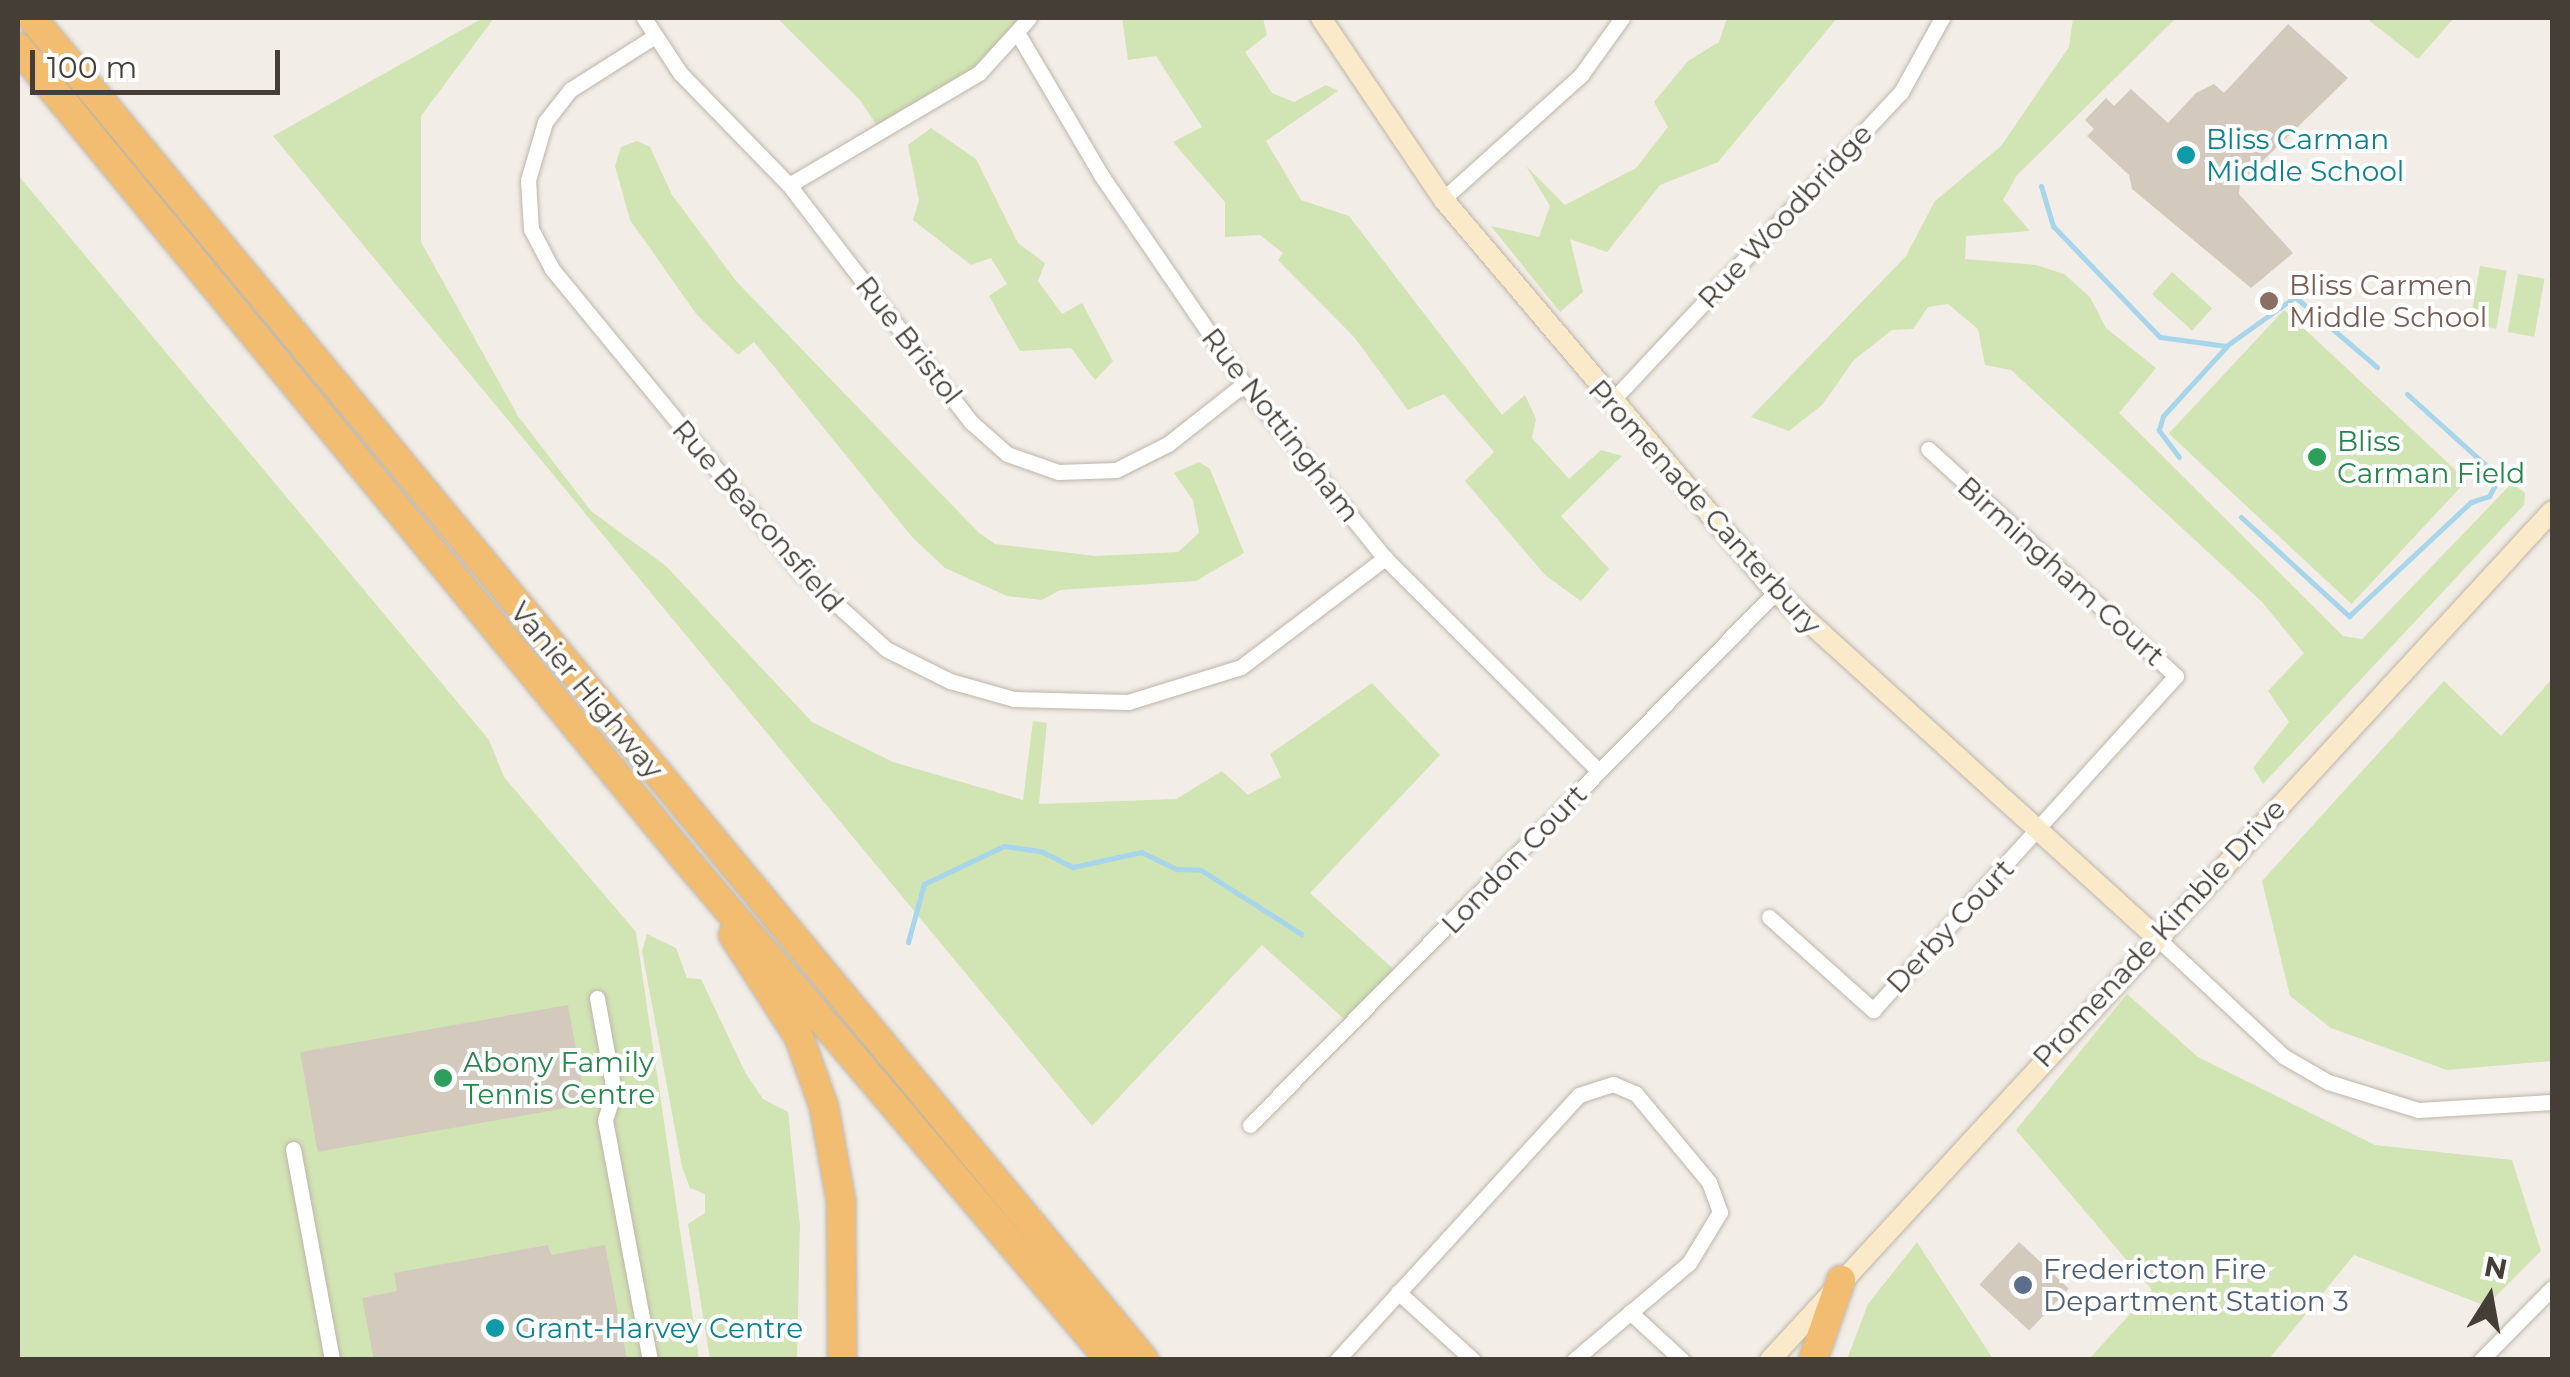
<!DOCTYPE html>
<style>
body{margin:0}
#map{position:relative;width:2570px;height:1377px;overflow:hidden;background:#f2eee7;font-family:Montserrat,sans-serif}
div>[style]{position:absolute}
.green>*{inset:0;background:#d1e4b3;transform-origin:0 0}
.stream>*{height:5px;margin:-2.5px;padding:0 2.5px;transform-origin:2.5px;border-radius:2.5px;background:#a7d5eb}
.building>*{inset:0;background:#d3c9bd;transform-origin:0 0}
.roads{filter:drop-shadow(0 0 2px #bdb5aa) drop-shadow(0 0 2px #bdb5aa)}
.street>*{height:15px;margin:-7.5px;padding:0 7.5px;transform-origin:7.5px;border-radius:7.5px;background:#fff}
.secondary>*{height:20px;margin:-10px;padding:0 10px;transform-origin:10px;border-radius:10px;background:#faeac9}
.highway>*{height:28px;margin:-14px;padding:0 14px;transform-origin:14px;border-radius:14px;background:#f3bd71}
.dots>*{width:28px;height:28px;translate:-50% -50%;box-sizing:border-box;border:5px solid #fff;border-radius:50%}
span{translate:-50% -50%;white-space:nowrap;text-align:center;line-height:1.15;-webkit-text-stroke:8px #fff;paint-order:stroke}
.culture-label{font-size:28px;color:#0d838f}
.left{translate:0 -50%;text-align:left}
.street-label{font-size:28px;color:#453e36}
.education-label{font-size:28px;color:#785e54}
.leisure-label{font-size:28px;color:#27864d}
.service-label{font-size:28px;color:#4e5e75}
.frame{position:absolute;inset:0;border:20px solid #453e36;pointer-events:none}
.north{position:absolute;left:2440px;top:1247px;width:100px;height:100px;-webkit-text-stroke:8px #fff;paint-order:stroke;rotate:11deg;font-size:28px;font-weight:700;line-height:40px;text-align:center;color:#453e36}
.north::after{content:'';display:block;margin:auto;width:35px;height:45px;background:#453e36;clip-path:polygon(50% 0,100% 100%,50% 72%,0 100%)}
.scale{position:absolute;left:30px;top:50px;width:250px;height:45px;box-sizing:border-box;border:5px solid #453e36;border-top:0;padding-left:12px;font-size:30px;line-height:35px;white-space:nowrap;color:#453e36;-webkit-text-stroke:8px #fff;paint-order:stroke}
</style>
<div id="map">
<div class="green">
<div style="clip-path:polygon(483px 18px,494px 18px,421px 116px,421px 242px,518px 416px,591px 511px,666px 566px,812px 722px,893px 762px,1023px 800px,1033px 721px,1047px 723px,1039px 804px,1176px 799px,1222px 771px,1248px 795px,1281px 777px,1270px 754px,1372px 683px,1440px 755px,1310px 893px,1402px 977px,1353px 1027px,1262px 945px,1092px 1126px,273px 136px)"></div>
<div style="clip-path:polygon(777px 18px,1029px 18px,979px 73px,883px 135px,860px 100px)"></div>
<div style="clip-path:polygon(1122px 18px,1263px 18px,1267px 35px,1245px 52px,1272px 93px,1294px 102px,1326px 85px,1338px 91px,1266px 141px,1301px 200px,1349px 216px,1502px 415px,1525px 395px,1536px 419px,1532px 438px,1569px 479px,1601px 450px,1622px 456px,1561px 516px,1609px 569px,1581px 601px,1545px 575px,1465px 481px,1494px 452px,1444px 394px,1408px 410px,1354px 337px,1278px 260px,1283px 253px,1260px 235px,1225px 237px,1225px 202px,1173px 142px,1202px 127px,1156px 56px,1128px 60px)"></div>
<div style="clip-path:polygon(1727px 18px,1837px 18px,1718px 162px,1660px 185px,1607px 252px,1570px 239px,1583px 292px,1560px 312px,1491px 226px,1539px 237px,1550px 206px,1526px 166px,1565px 205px,1636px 168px,1668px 127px,1654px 102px,1688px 61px,1719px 42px)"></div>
<div style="clip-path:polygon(2073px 18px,2176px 18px,2017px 175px,2003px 200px,2030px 231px,1966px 236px,1965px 259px,2036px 265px,2064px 274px,2090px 297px,2106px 328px,2156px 368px,2119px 413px,2343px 636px,2362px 639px,2512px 483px,2525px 493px,2524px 505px,2263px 784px,2253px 768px,2289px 722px,2268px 691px,2304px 653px,2262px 602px,2011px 370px,1985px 365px,1978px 329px,1948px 304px,1928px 307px,1913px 329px,1892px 330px,1854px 360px,1822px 405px,1789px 431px,1751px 417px,1906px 256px,1935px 201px,2001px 146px,2069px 47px)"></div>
<div style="clip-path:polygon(2366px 18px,2454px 18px,2418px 59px)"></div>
<div style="clip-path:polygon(931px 128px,976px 159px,1018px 243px,1045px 263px,1038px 281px,1062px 314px,1082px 303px,1113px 361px,1095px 380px,1071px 348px,1020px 351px,989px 296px,1007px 284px,991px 258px,971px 265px,913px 220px,919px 200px,908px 145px)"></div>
<div style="clip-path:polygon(637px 141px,650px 147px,672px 195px,736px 281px,979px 533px,995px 544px,1096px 556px,1178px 552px,1199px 533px,1193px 500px,1174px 473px,1199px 462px,1210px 469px,1244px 553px,1196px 581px,1060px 590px,1042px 600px,1007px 596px,945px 568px,912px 537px,754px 342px,738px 355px,697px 315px,630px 220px,615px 166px,621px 147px)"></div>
<div style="clip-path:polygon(18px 175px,489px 740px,504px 777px,636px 932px,699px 1359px,18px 1359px)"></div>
<div style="left:2480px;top:266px;width:27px;height:59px;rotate:10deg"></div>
<div style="left:2172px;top:272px;width:54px;height:30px;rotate:42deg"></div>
<div style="left:2518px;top:274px;width:27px;height:59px;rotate:10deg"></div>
<div style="left:2284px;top:310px;width:250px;height:169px;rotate:43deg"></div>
<div style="clip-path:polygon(2552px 679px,2552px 1061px,2447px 1070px,2331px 1028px,2290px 996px,2262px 881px,2444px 681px,2501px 736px)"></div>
<div style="clip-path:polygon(647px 934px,676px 948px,687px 978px,701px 979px,745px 1072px,763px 1099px,788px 1112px,800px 1225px,797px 1359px,710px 1359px,688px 1224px,705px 1213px,705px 1194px,690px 1188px,682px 1167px,642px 951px)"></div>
<div style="clip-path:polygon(2127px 994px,2198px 1057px,2375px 1145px,2512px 1160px,2541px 1251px,2486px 1306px,2354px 1255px,2269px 1359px,2089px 1359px,2152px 1290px,2016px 1130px)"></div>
<div style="clip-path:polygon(1917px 1242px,1993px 1359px,1847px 1359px,1868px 1304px)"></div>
</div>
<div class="stream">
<div style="left:2041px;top:186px;width:42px;rotate:73.3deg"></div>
<div style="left:2053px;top:226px;width:154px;rotate:46.1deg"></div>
<div style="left:2160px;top:337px;width:67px;rotate:7.8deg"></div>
<div style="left:2226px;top:346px;width:85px;rotate:-35.4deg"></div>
<div style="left:2295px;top:297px;width:108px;rotate:40.5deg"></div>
<div style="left:2407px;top:394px;width:127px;rotate:42.1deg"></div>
<div style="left:2179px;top:457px;width:34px;rotate:-127deg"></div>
<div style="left:2159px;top:430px;width:15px;rotate:-74deg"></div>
<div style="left:2163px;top:416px;width:93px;rotate:-47.6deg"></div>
<div style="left:2241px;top:517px;width:147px;rotate:42.5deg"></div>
<div style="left:2349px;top:616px;width:167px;rotate:-43.1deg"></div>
<div style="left:2471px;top:502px;width:19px;rotate:-18deg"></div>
<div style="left:2489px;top:496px;width:21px;rotate:-61deg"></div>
<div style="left:908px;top:942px;width:60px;rotate:-74.6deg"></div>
<div style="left:924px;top:884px;width:89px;rotate:-25.4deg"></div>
<div style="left:1004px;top:846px;width:37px;rotate:8deg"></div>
<div style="left:1041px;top:851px;width:36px;rotate:27deg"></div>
<div style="left:1073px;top:867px;width:70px;rotate:-12.4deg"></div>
<div style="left:1141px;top:852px;width:39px;rotate:26deg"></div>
<div style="left:1176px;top:869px;width:25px;rotate:2deg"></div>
<div style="left:1201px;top:870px;width:119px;rotate:32.6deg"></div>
</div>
<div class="building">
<div style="clip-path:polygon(2288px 24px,2348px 78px,2240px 183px,2239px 194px,2293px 253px,2251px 288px,2132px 189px,2129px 175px,2087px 136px,2094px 129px,2085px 120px,2106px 98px,2114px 106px,2131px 89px,2168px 123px,2196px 93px,2214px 84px,2224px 93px)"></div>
<div style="left:568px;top:1005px;width:101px;height:272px;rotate:80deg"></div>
<div style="left:2019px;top:1242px;width:68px;height:58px;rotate:43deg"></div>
<div style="clip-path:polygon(548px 1245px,551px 1255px,605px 1245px,627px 1360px,374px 1360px,362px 1298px,397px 1291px,394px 1273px)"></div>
</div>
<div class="roads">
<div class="street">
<div style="left:644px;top:18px;width:66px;rotate:56.8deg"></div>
<div style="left:680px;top:73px;width:156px;rotate:45.8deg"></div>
<div style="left:789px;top:185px;width:299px;rotate:52.5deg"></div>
<div style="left:971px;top:422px;width:48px;rotate:41.6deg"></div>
<div style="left:1007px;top:454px;width:54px;rotate:19.4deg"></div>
<div style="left:1058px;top:472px;width:58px;rotate:-2deg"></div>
<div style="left:1116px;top:470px;width:58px;rotate:-26.6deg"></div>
<div style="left:1168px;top:444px;width:97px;rotate:-38.3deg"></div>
<div style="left:1018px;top:34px;width:164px;rotate:59.5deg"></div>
<div style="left:1101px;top:175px;width:253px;rotate:55.6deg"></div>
<div style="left:1244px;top:384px;width:224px;rotate:51deg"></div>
<div style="left:1385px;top:558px;width:302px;rotate:44.9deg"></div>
<div style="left:655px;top:36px;width:101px;rotate:147.6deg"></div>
<div style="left:570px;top:90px;width:41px;rotate:128deg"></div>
<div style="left:545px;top:122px;width:60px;rotate:106.3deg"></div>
<div style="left:528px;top:180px;width:49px;rotate:86.5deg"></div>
<div style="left:531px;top:229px;width:45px;rotate:62.3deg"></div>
<div style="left:552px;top:269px;width:394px;rotate:50.6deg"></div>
<div style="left:802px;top:573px;width:113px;rotate:42.1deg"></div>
<div style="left:886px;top:649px;width:72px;rotate:26.6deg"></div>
<div style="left:950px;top:681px;width:66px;rotate:15.7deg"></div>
<div style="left:1014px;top:699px;width:114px;rotate:1.5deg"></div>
<div style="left:1128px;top:702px;width:118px;rotate:-17.2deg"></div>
<div style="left:1241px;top:667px;width:181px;rotate:-37.1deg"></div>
<div style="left:789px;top:185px;width:221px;rotate:-30.5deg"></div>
<div style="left:979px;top:73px;width:74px;rotate:-47.7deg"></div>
<div style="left:1443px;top:199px;width:186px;rotate:-41.9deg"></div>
<div style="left:1581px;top:75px;width:70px;rotate:-54.3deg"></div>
<div style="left:1610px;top:403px;width:426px;rotate:-46.9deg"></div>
<div style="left:1901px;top:92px;width:85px;rotate:-61deg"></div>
<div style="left:1769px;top:917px;width:140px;rotate:41.8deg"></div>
<div style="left:1873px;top:1010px;width:451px;rotate:-47.8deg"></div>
<div style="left:2176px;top:676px;width:336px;rotate:-137.5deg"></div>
<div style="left:2156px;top:937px;width:174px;rotate:43.1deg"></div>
<div style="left:2283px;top:1056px;width:52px;rotate:30deg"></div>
<div style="left:2328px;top:1082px;width:94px;rotate:17.3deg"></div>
<div style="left:2418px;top:1110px;width:134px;rotate:-3.4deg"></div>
<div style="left:597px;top:998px;width:96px;rotate:79.7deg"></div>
<div style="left:614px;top:1092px;width:29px;rotate:108deg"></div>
<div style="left:605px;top:1120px;width:244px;rotate:79.4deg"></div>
<div style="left:1250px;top:1125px;width:749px;rotate:-45.38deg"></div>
<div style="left:293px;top:1149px;width:215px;rotate:79.5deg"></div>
<div style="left:1398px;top:1292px;width:101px;rotate:42.2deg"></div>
<div style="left:1630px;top:1312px;width:71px;rotate:42.7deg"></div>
<div style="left:1337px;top:1360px;width:359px;rotate:-47.6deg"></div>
<div style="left:1579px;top:1095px;width:36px;rotate:-18deg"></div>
<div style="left:1613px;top:1084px;width:25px;rotate:23deg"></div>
<div style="left:1636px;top:1094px;width:114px;rotate:50.3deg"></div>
<div style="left:1709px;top:1182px;width:32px;rotate:70deg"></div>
<div style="left:1720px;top:1212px;width:60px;rotate:121.3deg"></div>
<div style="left:1689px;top:1263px;width:150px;rotate:139.9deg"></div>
<div style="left:2481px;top:1360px;width:101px;rotate:-45.4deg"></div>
</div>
<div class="secondary">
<div style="left:1321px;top:18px;width:218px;rotate:56deg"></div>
<div style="left:1443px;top:199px;width:515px;rotate:49.72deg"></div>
<div style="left:1776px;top:592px;width:513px;rotate:42.24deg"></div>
<div style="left:1770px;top:1360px;width:1154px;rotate:-47.35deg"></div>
</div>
<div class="highway">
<div style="left:32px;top:18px;width:1743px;rotate:50.35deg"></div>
<div style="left:18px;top:47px;width:1044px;rotate:50.59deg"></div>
<div style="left:681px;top:854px;width:663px;rotate:49.71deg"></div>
<div style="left:733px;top:935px;width:121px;rotate:57.1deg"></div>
<div style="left:799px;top:1037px;width:74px;rotate:70.3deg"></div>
<div style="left:824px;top:1107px;width:96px;rotate:79.7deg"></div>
<div style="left:841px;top:1201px;width:159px;rotate:89.6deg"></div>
<div style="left:1813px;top:1360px;width:85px;rotate:-70.7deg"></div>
</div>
</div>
<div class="dots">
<div style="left:2186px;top:155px;background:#0f9aa8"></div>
<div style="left:2269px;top:301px;background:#8d6e63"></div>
<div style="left:2317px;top:457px;background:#2e9e5b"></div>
<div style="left:443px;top:1078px;background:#2e9e5b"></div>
<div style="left:2023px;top:1285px;background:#5c6f8a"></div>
<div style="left:495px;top:1328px;background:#0f9aa8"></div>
</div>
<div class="culture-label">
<span class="left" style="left:2206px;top:155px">Bliss Carman<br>Middle School</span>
<span class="left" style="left:515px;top:1328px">Grant-Harvey Centre</span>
</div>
<div class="street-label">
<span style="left:1785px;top:216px;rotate:-47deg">Rue Woodbridge</span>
<span style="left:909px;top:340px;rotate:52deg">Rue Bristol</span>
<span style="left:1281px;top:425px;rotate:52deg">Rue Nottingham</span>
<span style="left:1705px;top:507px;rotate:48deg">Promenade Canterbury</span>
<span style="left:758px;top:516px;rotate:49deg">Rue Beaconsfield</span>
<span style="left:2061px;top:571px;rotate:42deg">Birmingham Court</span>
<span style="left:587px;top:690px;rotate:50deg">Vanier Highway</span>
<span style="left:1514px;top:859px;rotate:-46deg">London Court</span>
<span style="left:1950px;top:926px;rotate:-47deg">Derby Court</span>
<span style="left:2159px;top:933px;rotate:-47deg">Promenade Kimble Drive</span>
</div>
<div class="education-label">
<span class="left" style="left:2289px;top:301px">Bliss Carmen<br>Middle School</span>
</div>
<div class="leisure-label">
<span class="left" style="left:2337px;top:457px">Bliss<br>Carman Field</span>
<span class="left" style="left:463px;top:1078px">Abony Family<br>Tennis Centre</span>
</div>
<div class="service-label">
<span class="left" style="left:2043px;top:1285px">Fredericton Fire<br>Department Station 3</span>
</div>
<div class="frame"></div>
<div class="north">N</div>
<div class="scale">100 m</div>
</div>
